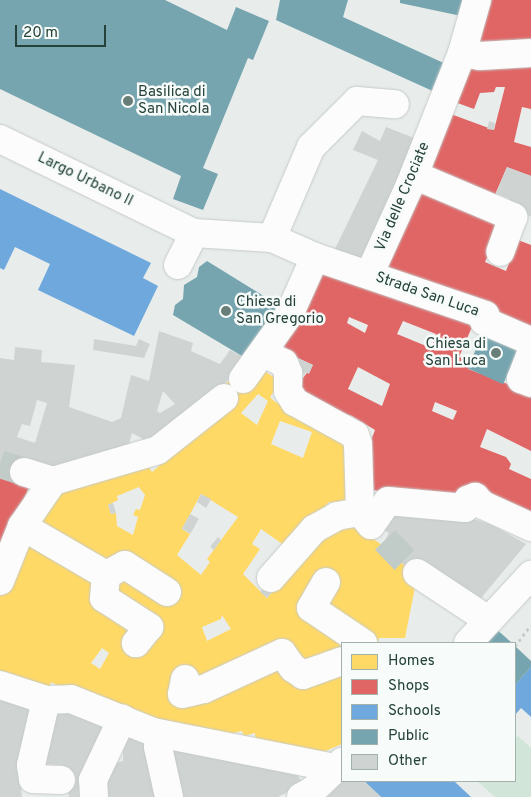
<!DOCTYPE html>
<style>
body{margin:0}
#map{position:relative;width:531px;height:797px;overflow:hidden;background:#e8edeb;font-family:Overpass,sans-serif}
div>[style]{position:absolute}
.green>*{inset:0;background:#d1e6d8}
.homes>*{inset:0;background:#ffd966}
.shops>*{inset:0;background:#e06666}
.schools>*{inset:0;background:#6fa8dc}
.public>*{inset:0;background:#76a5af;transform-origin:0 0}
.building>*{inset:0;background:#cfd4d2;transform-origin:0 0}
.minor-tunnel>*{height:28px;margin-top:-14px;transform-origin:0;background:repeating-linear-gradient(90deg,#c1cbc8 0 28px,transparent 0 42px)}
.path>*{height:3px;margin-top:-1.5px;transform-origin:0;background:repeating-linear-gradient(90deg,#c3ccca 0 2.5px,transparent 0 6.5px)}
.roads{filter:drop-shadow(0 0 1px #c5cac8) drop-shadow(0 0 1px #c5cac8)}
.minor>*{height:28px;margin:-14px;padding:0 14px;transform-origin:14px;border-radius:14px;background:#fcfcfc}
.dots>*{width:14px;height:14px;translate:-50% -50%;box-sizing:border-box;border:2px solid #f7fbf9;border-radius:50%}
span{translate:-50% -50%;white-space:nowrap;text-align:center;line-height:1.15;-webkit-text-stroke:5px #f7fbf9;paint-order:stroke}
.poi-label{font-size:15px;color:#24423a}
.left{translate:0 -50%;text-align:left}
.right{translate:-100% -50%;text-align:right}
.street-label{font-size:15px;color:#24423a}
.legend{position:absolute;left:341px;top:642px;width:175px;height:140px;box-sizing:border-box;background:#f7fbf9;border:1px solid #a3b1ad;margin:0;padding:6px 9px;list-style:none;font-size:15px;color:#24423a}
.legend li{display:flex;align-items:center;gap:10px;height:25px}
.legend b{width:25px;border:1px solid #a3b1ad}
.scale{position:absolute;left:15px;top:25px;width:91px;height:22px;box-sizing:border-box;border:2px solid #24423a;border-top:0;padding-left:6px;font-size:15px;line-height:18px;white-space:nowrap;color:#24423a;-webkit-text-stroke:4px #f7fbf9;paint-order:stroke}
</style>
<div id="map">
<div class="green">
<div style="clip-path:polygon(518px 736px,531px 748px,531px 797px,495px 797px,477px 781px,515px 781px,515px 739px)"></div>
</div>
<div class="homes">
<div style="clip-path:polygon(evenodd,263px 370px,281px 382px,270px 397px,274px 401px,351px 444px,350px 506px,329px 502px,288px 548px,261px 529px,252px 544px,260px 549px,243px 574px,267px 598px,300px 560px,294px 556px,328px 514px,336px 513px,382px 545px,417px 577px,405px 638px,379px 638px,377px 643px,320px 610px,337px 578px,322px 570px,297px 605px,333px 630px,342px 643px,342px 652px,324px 664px,304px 670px,277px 640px,267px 648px,295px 688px,342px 667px,342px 744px,321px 753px,256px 743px,255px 733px,244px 736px,242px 731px,203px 740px,201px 732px,155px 727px,92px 702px,51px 682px,47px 695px,0 681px,0 597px,26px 538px,30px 540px,33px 534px,43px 542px,42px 545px,68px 560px,103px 586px,91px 603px,134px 635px,126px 647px,141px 654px,158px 632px,153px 620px,108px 590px,126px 573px,168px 599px,172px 593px,130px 560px,112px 569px,101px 565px,33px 520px,57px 489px,144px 460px,152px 472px,230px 404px,217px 392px,236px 374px,248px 385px,263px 370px,258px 394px,268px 401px,257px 425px,241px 413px,258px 394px,263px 370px,280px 421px,312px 432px,303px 458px,271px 444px,280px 421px,263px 370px,139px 487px,145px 495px,140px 510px,136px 509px,133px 515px,138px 517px,133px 535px,117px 526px,116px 513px,111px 514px,108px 505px,118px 500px,117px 496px,139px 487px,263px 370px,201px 494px,238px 517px,207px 559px,210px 562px,201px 575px,177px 555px,190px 534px,182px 529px,201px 494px,263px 370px,222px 615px,231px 629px,207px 641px,202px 627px,221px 619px,222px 615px,263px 370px,102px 648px,109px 653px,100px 669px,91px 663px,102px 648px,263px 370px,245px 659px,259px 678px,196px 705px,168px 701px,175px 672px,186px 677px,188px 688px,198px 686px,197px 680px,245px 659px)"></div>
</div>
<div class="shops">
<div style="clip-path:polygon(484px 0,531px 0,531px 46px,472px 43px)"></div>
<div style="clip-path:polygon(531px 60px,531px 109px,522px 107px,514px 142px,531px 147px,531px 176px,507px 167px,494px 197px,426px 168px,448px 113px,494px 130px,505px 87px,496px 87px,494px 92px,480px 93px,474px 109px,452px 101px,466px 63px)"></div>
<div style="clip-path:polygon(419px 186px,505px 218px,485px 262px,506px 271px,518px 240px,531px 245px,531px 337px,385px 269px)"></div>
<div style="clip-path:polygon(evenodd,320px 270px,475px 320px,459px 357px,471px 361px,468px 369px,531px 393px,531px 451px,487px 429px,480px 447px,506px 457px,511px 464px,509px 469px,531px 479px,531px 513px,466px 485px,459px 506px,368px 489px,369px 446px,375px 430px,352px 416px,304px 401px,301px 395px,303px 378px,313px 365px,280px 350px,320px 270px,349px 317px,368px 325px,365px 333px,347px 323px,349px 317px,320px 270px,403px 321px,436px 334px,431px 348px,397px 334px,403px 321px,320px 270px,358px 367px,390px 384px,382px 406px,348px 389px,358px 367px,320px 270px,435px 402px,457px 411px,453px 420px,432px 411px,435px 402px)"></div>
<div style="clip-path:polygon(0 470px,31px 482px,0 555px)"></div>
</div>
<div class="schools">
<div style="clip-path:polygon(0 189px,151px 263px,143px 278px,158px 286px,134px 336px,38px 290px,50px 264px,15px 247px,4px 270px,0 268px)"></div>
<div style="clip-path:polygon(531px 667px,531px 717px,521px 708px,515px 715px,515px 685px)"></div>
<div style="clip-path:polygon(364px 781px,454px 781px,471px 797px,381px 797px)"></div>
</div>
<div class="public">
<div style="clip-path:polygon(0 0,165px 0,227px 30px,236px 7px,269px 21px,253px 60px,248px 58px,203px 168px,218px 174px,203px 210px,173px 199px,181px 176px,0 89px)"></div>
<div style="clip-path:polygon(280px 0,348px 0,343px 17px,448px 65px,437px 93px,276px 20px)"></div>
<div style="clip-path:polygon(400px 0,471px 0,466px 17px,400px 3px)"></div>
<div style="clip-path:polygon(207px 261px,280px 306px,247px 359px,173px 315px,175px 305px,183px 299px,184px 285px,197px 277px,199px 267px)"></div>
<div style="left:485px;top:329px;width:39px;height:43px;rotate:24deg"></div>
<div style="clip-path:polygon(495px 628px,512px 643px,481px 643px)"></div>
<div style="clip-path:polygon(515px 646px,531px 661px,531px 667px,515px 685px)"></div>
</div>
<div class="building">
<div style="clip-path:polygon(489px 121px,495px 123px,494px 130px,487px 129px)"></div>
<div style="clip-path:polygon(386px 127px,417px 139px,362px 262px,334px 251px,378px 160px,353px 150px,362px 131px,380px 141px)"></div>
<div style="clip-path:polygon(507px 167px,531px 176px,531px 217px,509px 204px,510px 199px,496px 193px)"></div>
<div style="clip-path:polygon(evenodd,159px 331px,193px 343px,191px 351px,220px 364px,230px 350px,247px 359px,217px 392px,147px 441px,132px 433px,126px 455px,53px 469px,18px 459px,13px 474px,0 470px,0 358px,14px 360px,15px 347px,42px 350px,41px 362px,75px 365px,69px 407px,112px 422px,121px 418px,131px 375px,149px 381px,159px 331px,163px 391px,175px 404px,160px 413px,157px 411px,163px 391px,159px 331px,37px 400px,47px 403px,35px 443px,17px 437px,22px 424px,30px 426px,37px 400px)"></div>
<div style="clip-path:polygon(94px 339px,136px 346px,139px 339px,150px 344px,144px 358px,93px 350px)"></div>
<div style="clip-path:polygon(298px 358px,313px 365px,309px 374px,306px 372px,304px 376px)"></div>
<div style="clip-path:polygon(201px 494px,211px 499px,206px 508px,197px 502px)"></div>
<div style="clip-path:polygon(113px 503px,116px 513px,111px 514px,108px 505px)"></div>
<div style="clip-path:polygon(392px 512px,463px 516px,490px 524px,526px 544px,477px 603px,417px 577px,382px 545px,389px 533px,384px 530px)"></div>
<div style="left:190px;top:514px;width:10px;height:17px;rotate:29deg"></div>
<div style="clip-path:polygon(218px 537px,221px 540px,214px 550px,210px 547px)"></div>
<div style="clip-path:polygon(265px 587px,271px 593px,267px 598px,260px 592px)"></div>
<div style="clip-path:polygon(0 698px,35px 706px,19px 771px,22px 797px,0 797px)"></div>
<div style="clip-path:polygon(51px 703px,107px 723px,89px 797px,69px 797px,63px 765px,44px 764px)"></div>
<div style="clip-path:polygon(123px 737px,146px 740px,149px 775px,156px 774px,157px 797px,100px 797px,104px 766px,123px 761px)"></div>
<div style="clip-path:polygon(169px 749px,293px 765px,302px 784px,278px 797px,179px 797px)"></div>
<div style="clip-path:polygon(342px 781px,364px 781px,381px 797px,321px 797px)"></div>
</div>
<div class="minor-tunnel">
<div style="left:0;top:464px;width:25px;rotate:18deg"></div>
<div style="left:385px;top:540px;width:46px;rotate:45.9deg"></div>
</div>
<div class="path">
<div style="left:515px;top:646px;width:26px;rotate:-53deg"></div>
</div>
<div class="roads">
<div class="minor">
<div style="left:462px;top:53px;width:18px;rotate:9deg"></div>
<div style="left:480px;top:56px;width:51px;rotate:-3.4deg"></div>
<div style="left:0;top:139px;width:216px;rotate:25.9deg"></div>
<div style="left:194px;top:233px;width:78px;rotate:3.7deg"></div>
<div style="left:272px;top:238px;width:47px;rotate:23.8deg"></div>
<div style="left:315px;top:257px;width:180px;rotate:18.8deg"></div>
<div style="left:485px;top:315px;width:6px;rotate:99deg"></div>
<div style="left:484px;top:321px;width:51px;rotate:23.1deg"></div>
<div style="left:414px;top:175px;width:108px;rotate:23deg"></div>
<div style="left:513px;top:217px;width:37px;rotate:110deg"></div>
<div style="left:272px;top:238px;width:99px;rotate:-66.8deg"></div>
<div style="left:311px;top:147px;width:65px;rotate:-45deg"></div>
<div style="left:357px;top:101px;width:38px;rotate:5deg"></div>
<div style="left:178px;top:265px;width:36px;rotate:-63deg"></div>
<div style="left:369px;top:275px;width:99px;rotate:-65.5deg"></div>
<div style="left:410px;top:185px;width:142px;rotate:-68.5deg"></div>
<div style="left:462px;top:53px;width:55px;rotate:-74.2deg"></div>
<div style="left:264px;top:353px;width:22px;rotate:27deg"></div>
<div style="left:284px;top:363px;width:11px;rotate:68deg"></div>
<div style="left:288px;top:373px;width:18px;rotate:90deg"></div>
<div style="left:288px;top:391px;width:13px;rotate:58deg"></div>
<div style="left:295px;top:402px;width:68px;rotate:28.8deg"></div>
<div style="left:355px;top:435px;width:9px;rotate:72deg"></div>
<div style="left:358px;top:444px;width:68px;rotate:88.3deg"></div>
<div style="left:360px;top:512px;width:17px;rotate:50deg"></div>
<div style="left:371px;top:525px;width:29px;rotate:-55deg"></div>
<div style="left:388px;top:501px;width:77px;rotate:5.2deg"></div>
<div style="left:465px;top:508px;width:9px;rotate:-69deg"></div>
<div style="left:468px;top:500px;width:8px;rotate:-23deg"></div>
<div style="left:475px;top:497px;width:11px;rotate:45deg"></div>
<div style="left:483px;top:505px;width:53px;rotate:24.6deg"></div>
<div style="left:531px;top:353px;width:28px;rotate:111deg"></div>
<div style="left:521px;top:379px;width:11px;rotate:22deg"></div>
<div style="left:243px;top:379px;width:81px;rotate:-54.5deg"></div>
<div style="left:290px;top:313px;width:61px;rotate:-65.9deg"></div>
<div style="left:24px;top:472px;width:30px;rotate:17deg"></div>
<div style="left:53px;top:481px;width:109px;rotate:-16.4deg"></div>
<div style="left:158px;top:450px;width:84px;rotate:-38.2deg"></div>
<div style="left:22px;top:526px;width:97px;rotate:30.3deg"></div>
<div style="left:106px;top:575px;width:21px;rotate:-28deg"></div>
<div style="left:125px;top:565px;width:50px;rotate:32.7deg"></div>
<div style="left:417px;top:573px;width:85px;rotate:33.5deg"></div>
<div style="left:106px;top:575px;width:23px;rotate:95deg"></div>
<div style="left:104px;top:598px;width:54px;rotate:32.8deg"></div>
<div style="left:149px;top:627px;width:21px;rotate:129deg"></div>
<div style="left:271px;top:578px;width:65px;rotate:-48.7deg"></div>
<div style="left:314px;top:529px;width:26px;rotate:-29deg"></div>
<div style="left:337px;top:516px;width:23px;rotate:-10deg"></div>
<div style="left:0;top:581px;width:59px;rotate:-68.2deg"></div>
<div style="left:22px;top:526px;width:55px;rotate:-55.4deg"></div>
<div style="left:326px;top:582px;width:30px;rotate:120deg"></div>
<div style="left:311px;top:608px;width:63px;rotate:33.9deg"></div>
<div style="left:468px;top:643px;width:93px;rotate:-47.2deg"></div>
<div style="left:185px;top:679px;width:15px;rotate:101deg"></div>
<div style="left:182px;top:694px;width:23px;rotate:-13deg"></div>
<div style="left:204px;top:689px;width:86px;rotate:-24.8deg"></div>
<div style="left:282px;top:653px;width:19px;rotate:54deg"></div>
<div style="left:293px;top:668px;width:12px;rotate:35deg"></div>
<div style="left:303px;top:675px;width:41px;rotate:-19.7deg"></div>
<div style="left:0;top:685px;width:48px;rotate:18.1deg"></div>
<div style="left:46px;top:700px;width:25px;rotate:-2deg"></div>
<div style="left:71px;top:699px;width:88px;rotate:21.9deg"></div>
<div style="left:153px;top:732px;width:185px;rotate:11.2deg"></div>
<div style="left:46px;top:700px;width:67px;rotate:103deg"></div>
<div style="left:31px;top:765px;width:14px;rotate:82deg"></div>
<div style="left:33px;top:779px;width:28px;rotate:2deg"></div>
<div style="left:161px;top:734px;width:13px;rotate:103deg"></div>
<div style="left:158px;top:747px;width:51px;rotate:77.6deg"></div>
<div style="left:94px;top:797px;width:17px;rotate:-93deg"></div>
<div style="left:93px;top:780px;width:68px;rotate:-64.6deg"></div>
<div style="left:301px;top:797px;width:13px;rotate:-29deg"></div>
<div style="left:312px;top:791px;width:42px;rotate:-44deg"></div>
</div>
</div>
<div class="dots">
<div style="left:128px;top:101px;background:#697e78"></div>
<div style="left:226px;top:311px;background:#697e78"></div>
<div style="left:496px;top:353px;background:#697e78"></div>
</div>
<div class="poi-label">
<span class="left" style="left:138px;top:101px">Basilica di<br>San Nicola</span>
<span class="left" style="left:236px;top:311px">Chiesa di<br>San Gregorio</span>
<span class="right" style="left:486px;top:353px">Chiesa di<br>San Luca</span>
</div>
<div class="street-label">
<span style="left:85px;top:180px;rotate:26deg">Largo Urbano II</span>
<span style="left:403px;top:197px;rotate:-67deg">Via delle Crociate</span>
<span style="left:427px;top:295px;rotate:19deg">Strada San Luca</span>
</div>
<ul class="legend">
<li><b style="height:14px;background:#ffd966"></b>Homes</li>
<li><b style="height:14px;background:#e06666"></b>Shops</li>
<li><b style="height:14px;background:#6fa8dc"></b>Schools</li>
<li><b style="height:14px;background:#76a5af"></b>Public</li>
<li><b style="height:14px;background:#cfd4d2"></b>Other</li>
</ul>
<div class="scale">20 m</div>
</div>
